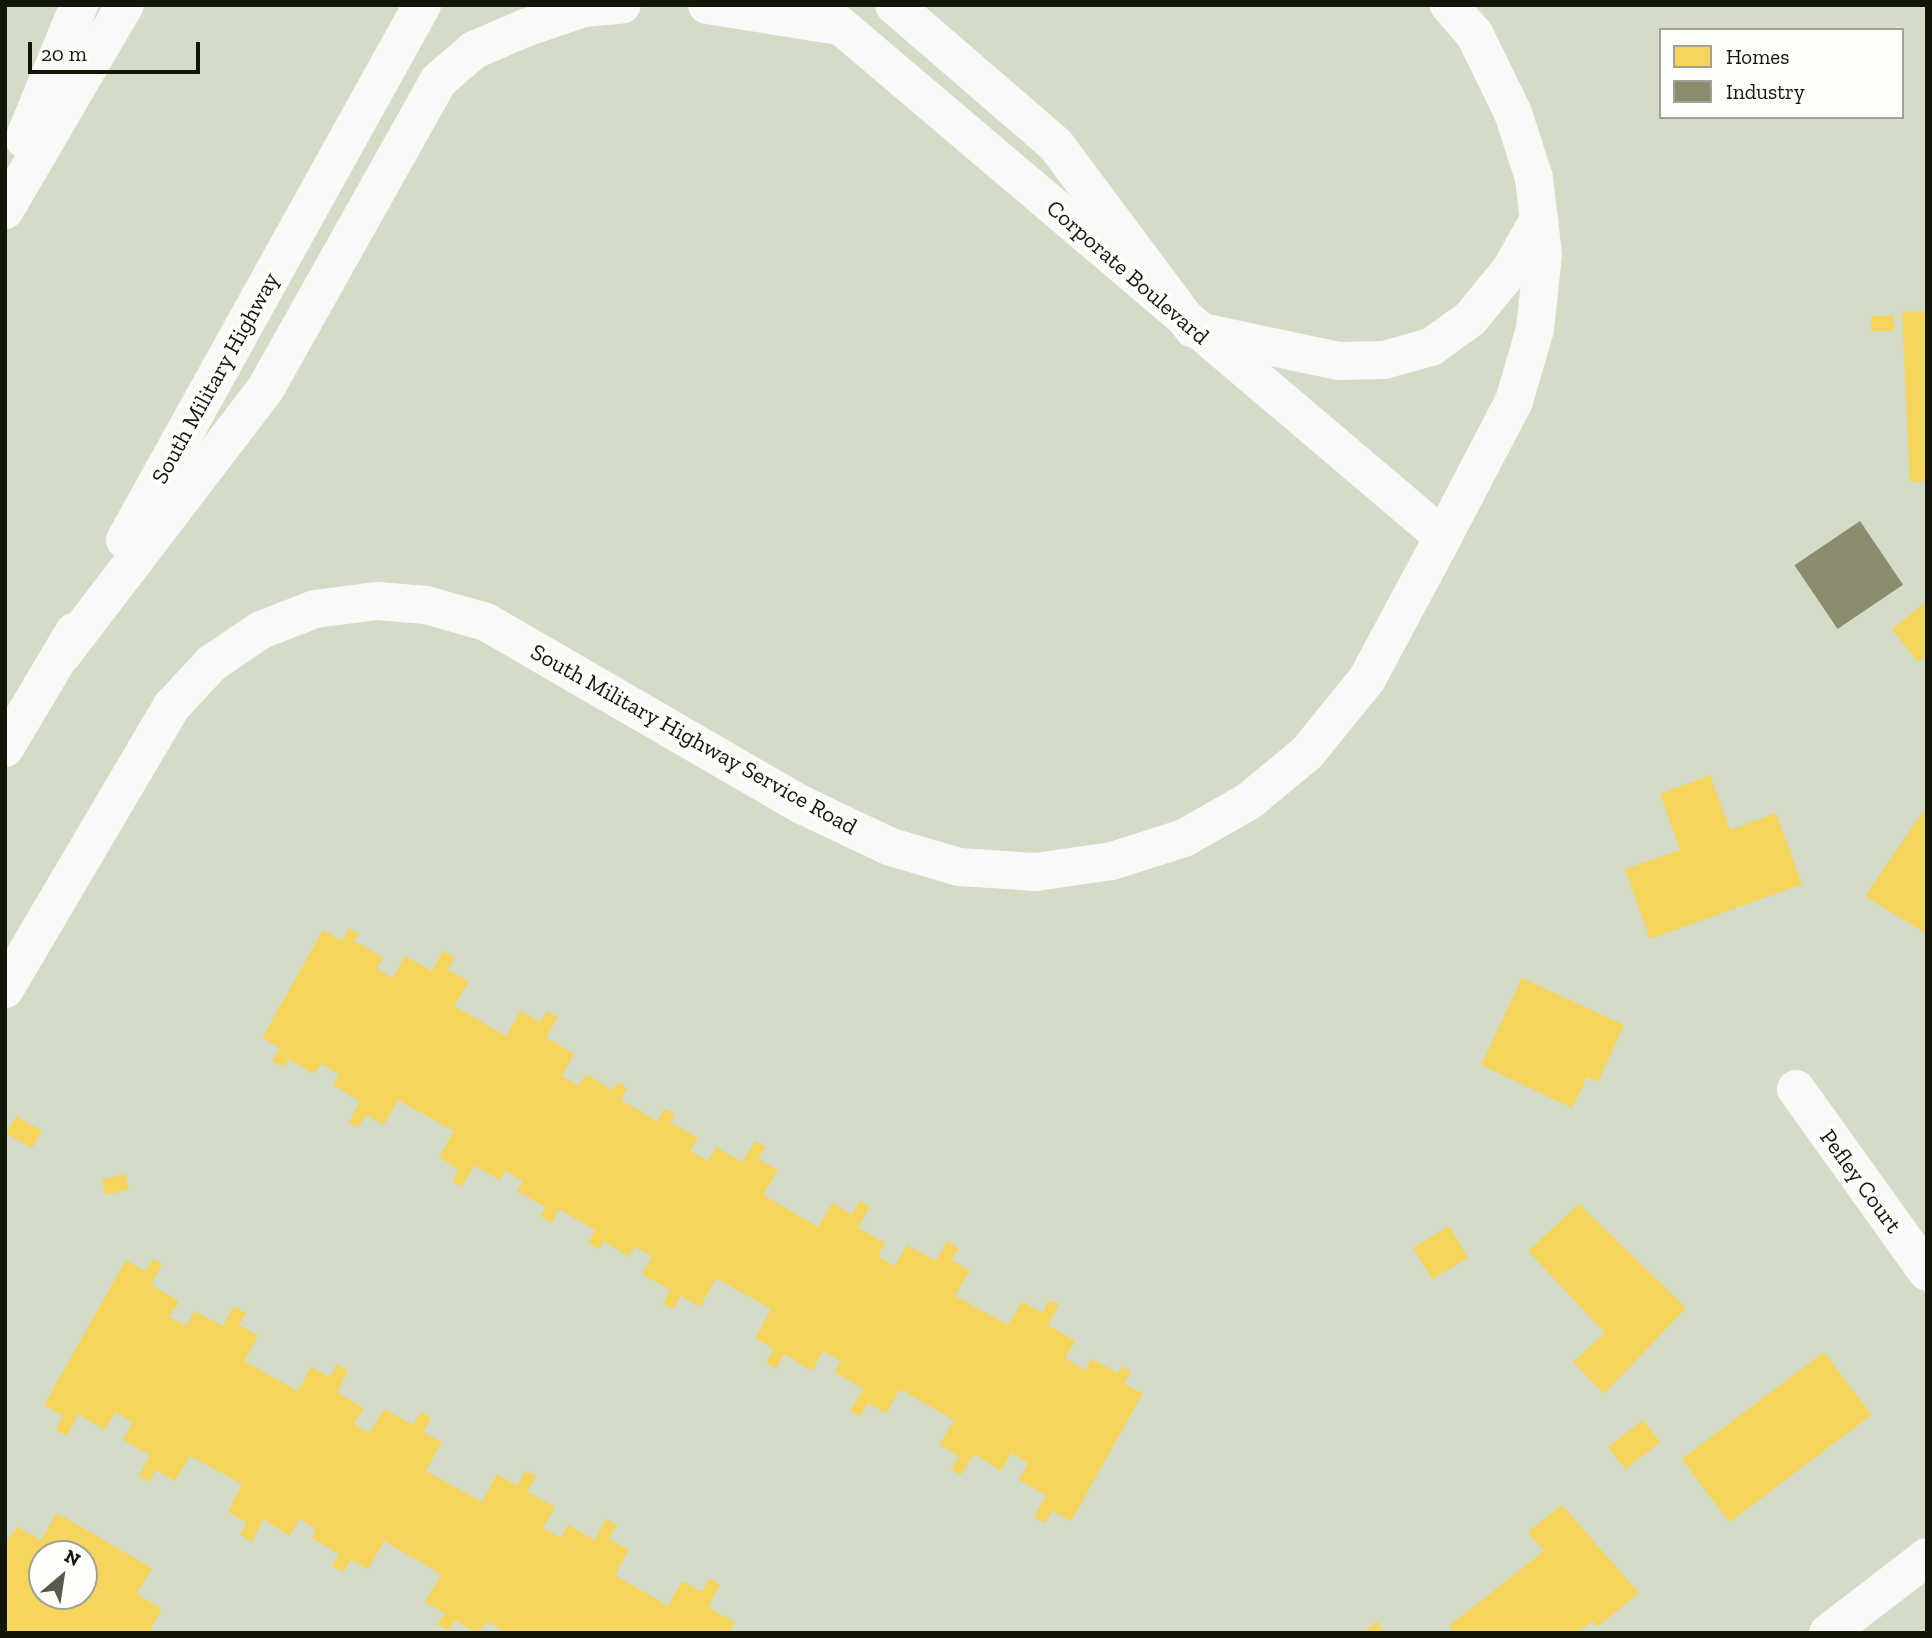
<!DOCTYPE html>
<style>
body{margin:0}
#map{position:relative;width:1932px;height:1638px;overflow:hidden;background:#d4dbc7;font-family:"Zilla Slab",serif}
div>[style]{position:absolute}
.homes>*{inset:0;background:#f6d55c;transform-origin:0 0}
.industry>*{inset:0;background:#8c8c6e;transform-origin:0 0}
.street>*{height:38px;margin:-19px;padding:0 19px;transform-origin:19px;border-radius:19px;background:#f9faf7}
.secondary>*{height:38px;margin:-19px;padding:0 19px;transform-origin:19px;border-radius:19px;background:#f9faf7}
.primary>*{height:38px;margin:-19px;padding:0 19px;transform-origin:19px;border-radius:19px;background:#f9faf7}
span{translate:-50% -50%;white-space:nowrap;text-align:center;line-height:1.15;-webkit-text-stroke:7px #fefffb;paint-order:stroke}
.street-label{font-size:23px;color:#121609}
.frame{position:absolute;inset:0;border:7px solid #121609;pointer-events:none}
.legend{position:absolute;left:1659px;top:28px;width:245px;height:91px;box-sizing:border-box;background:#fefffb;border:2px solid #a0a29a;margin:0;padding:9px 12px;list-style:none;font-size:21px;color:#121609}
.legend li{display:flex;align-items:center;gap:14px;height:35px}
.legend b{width:35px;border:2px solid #a0a29a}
.north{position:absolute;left:28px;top:1540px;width:70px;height:70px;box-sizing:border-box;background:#fefffb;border:2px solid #a0a29a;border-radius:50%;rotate:29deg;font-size:19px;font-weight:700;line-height:28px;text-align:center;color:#121609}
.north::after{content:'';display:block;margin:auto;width:24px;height:32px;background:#565b4c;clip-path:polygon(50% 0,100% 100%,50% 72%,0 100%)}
.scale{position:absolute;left:28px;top:42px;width:172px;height:32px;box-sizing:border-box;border:4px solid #121609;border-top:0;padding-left:9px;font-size:21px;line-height:24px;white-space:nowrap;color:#121609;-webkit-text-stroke:5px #fefffb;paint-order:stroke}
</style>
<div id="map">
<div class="homes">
<div style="clip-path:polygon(1927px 311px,1927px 481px,1910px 482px,1902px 312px)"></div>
<div style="left:1871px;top:316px;width:23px;height:15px"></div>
<div style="clip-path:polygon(1927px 601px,1927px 655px,1918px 662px,1892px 629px)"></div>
<div style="clip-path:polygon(1710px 775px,1730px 830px,1776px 813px,1802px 884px,1650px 939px,1625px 869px,1680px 850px,1660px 794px)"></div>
<div style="clip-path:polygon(1927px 806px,1927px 934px,1865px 896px)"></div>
<div style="clip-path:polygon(349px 928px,359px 934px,354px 941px,383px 957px,377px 969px,393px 978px,405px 956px,432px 971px,443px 951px,455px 957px,448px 970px,469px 981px,454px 1006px,506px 1036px,520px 1011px,540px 1022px,547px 1011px,558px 1017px,546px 1037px,574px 1054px,562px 1076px,578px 1086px,586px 1074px,612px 1090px,618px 1082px,627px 1088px,621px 1100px,657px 1121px,665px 1109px,675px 1114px,670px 1122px,698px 1138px,690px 1151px,708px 1161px,716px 1147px,742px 1162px,755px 1141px,766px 1147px,758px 1159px,778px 1170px,763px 1195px,818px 1227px,832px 1203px,852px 1214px,860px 1201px,870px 1206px,858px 1228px,885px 1243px,878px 1256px,895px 1266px,907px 1245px,936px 1261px,947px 1241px,959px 1248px,951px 1260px,970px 1270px,955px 1296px,1008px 1325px,1022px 1302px,1043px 1313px,1049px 1300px,1059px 1305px,1048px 1325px,1075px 1341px,1065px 1358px,1084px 1370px,1092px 1359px,1118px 1373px,1121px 1366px,1131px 1372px,1124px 1384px,1143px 1393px,1071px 1521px,1052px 1511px,1045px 1523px,1034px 1517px,1046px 1495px,1019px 1480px,1028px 1463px,1011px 1453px,1001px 1471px,974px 1454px,961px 1475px,951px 1470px,959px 1456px,939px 1445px,954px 1420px,900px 1389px,886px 1414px,868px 1403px,860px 1416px,850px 1411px,863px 1389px,835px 1372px,841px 1361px,823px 1351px,812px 1371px,784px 1354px,776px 1369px,766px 1363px,774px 1349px,755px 1338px,771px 1309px,716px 1278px,700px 1307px,681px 1296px,673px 1309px,663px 1304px,670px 1290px,642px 1274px,652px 1256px,635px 1247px,629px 1257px,604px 1241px,599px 1249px,588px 1243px,595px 1230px,559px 1209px,551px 1223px,540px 1216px,545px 1207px,517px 1191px,523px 1181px,505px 1171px,500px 1180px,474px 1165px,462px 1187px,452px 1181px,458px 1169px,439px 1157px,454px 1131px,398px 1100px,384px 1125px,366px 1115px,358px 1128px,349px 1122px,360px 1101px,333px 1085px,339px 1074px,321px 1064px,315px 1074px,288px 1059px,284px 1067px,272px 1061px,280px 1048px,262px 1038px,323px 930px,342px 941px)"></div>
<div style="clip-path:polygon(1522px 978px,1624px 1025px,1598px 1082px,1587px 1077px,1572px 1108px,1481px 1065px)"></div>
<div style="left:16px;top:1116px;width:30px;height:20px;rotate:30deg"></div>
<div style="left:125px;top:1174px;width:16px;height:24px;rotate:76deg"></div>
<div style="clip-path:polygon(1579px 1204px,1686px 1308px,1604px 1394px,1573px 1362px,1605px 1333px,1528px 1251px)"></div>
<div style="left:1449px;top:1226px;width:37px;height:42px;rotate:59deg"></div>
<div style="clip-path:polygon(153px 1259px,162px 1264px,151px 1285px,179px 1301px,169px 1317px,186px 1326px,194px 1311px,223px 1326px,234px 1306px,246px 1313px,239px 1325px,258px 1336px,244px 1361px,298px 1391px,311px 1367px,330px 1377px,337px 1364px,348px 1371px,337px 1392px,364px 1408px,354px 1424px,370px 1433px,384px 1409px,413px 1425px,421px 1412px,431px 1418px,423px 1432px,442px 1442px,426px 1471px,482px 1502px,497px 1474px,517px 1486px,526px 1470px,536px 1476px,527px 1492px,555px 1507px,543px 1528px,561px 1538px,568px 1525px,595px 1540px,606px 1519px,617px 1525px,609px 1539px,629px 1550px,615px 1575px,668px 1606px,682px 1581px,702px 1592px,709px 1578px,720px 1585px,708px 1607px,735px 1622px,729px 1633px,506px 1633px,489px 1622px,476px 1633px,455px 1620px,449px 1631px,437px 1625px,445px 1613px,425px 1602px,441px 1574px,384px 1541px,368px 1569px,351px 1560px,343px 1572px,332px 1566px,339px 1554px,312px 1538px,316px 1529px,300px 1519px,289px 1536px,263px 1519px,252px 1542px,240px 1535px,247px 1523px,228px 1512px,242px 1484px,190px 1456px,175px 1481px,156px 1470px,149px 1482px,139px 1476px,150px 1455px,123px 1440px,132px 1422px,115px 1412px,105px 1430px,78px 1414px,67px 1436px,56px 1430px,63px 1416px,44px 1405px,126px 1260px,145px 1271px)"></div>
<div style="left:1824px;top:1352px;width:79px;height:178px;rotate:53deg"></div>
<div style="left:1643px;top:1420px;width:28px;height:44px;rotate:52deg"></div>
<div style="clip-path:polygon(1562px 1505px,1639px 1593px,1597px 1627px,1593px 1621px,1577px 1633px,1454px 1633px,1449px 1626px,1544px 1551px,1528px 1532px)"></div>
<div style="clip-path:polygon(evenodd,57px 1513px,152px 1568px,137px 1594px,162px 1609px,150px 1629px,156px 1633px,5px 1633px,5px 1544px,17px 1527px,41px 1540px,57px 1513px,42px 1554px,84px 1554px,84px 1596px,42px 1596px,42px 1554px)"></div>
<div style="clip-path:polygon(1377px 1621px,1385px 1633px,1362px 1633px)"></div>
</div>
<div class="industry">
<div style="left:1860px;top:521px;width:77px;height:79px;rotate:56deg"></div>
</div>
<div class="street">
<div style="left:5px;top:989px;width:329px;rotate:-59.5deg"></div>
<div style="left:172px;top:706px;width:59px;rotate:-47.1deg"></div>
<div style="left:212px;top:663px;width:59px;rotate:-34deg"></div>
<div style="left:261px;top:630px;width:58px;rotate:-21.3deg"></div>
<div style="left:315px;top:609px;width:63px;rotate:-7.4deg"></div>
<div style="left:377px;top:601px;width:49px;rotate:4.7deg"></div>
<div style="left:426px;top:605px;width:62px;rotate:15.8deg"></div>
<div style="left:486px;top:622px;width:365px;rotate:30.1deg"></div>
<div style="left:802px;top:805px;width:98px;rotate:25.3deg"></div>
<div style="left:891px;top:847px;width:71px;rotate:16.4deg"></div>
<div style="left:959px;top:867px;width:77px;rotate:3.7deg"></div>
<div style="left:1036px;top:872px;width:77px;rotate:-8.2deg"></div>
<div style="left:1112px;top:861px;width:76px;rotate:-17.7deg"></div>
<div style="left:1184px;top:838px;width:75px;rotate:-29.6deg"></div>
<div style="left:1249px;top:801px;width:75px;rotate:-39.6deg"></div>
<div style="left:1307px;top:753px;width:95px;rotate:-51deg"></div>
<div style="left:1367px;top:679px;width:161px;rotate:-61.8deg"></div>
<div style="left:1796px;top:1089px;width:225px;rotate:54.4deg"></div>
<div style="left:1828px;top:1633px;width:125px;rotate:-37.5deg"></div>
</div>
<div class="secondary">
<div style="left:816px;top:5px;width:822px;rotate:40.31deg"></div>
<div style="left:1443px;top:537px;width:153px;rotate:-62.4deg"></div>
<div style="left:1514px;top:401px;width:75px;rotate:-73.7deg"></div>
<div style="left:1535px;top:329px;width:75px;rotate:-83.9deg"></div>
<div style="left:1543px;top:254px;width:77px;rotate:-96.8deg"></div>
<div style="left:1534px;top:178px;width:68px;rotate:-107.9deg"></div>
<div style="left:1513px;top:113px;width:87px;rotate:-116deg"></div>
<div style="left:1475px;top:35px;width:40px;rotate:-131deg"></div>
<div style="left:1202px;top:332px;width:140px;rotate:12deg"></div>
<div style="left:1339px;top:361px;width:45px;rotate:-1.3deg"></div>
<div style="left:1384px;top:360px;width:49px;rotate:-15.5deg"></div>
<div style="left:1431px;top:347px;width:48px;rotate:-35.7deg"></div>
<div style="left:1470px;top:319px;width:65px;rotate:-50.6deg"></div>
<div style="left:1511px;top:269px;width:57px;rotate:-60.8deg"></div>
</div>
<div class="primary">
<div style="left:707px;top:5px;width:135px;rotate:9deg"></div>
<div style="left:894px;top:5px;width:214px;rotate:40.8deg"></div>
<div style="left:1056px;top:145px;width:229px;rotate:53.3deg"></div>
<div style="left:24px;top:139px;width:145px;rotate:-67.7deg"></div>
<div style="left:5px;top:210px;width:238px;rotate:-59.7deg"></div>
<div style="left:125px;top:540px;width:612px;rotate:-60.96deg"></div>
<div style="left:62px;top:655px;width:336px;rotate:-52.6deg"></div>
<div style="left:266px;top:388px;width:352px;rotate:-60.7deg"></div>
<div style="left:438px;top:81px;width:48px;rotate:-40.7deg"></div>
<div style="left:474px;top:50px;width:56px;rotate:-23.3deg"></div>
<div style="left:525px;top:28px;width:62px;rotate:-18.7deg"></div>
<div style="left:584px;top:8px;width:38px;rotate:-5deg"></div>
<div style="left:5px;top:748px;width:135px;rotate:-59.3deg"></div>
</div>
<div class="street-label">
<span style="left:1128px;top:272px;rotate:41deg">Corporate Boulevard</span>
<span style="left:215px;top:378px;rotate:-61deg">South Military Highway</span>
<span style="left:694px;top:739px;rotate:29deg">South Military Highway Service Road</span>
<span style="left:1861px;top:1181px;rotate:54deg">Pefley Court</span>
</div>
<div class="frame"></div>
<ul class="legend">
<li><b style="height:19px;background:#f6d55c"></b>Homes</li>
<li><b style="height:19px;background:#8c8c6e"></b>Industry</li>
</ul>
<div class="north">N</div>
<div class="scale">20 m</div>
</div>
